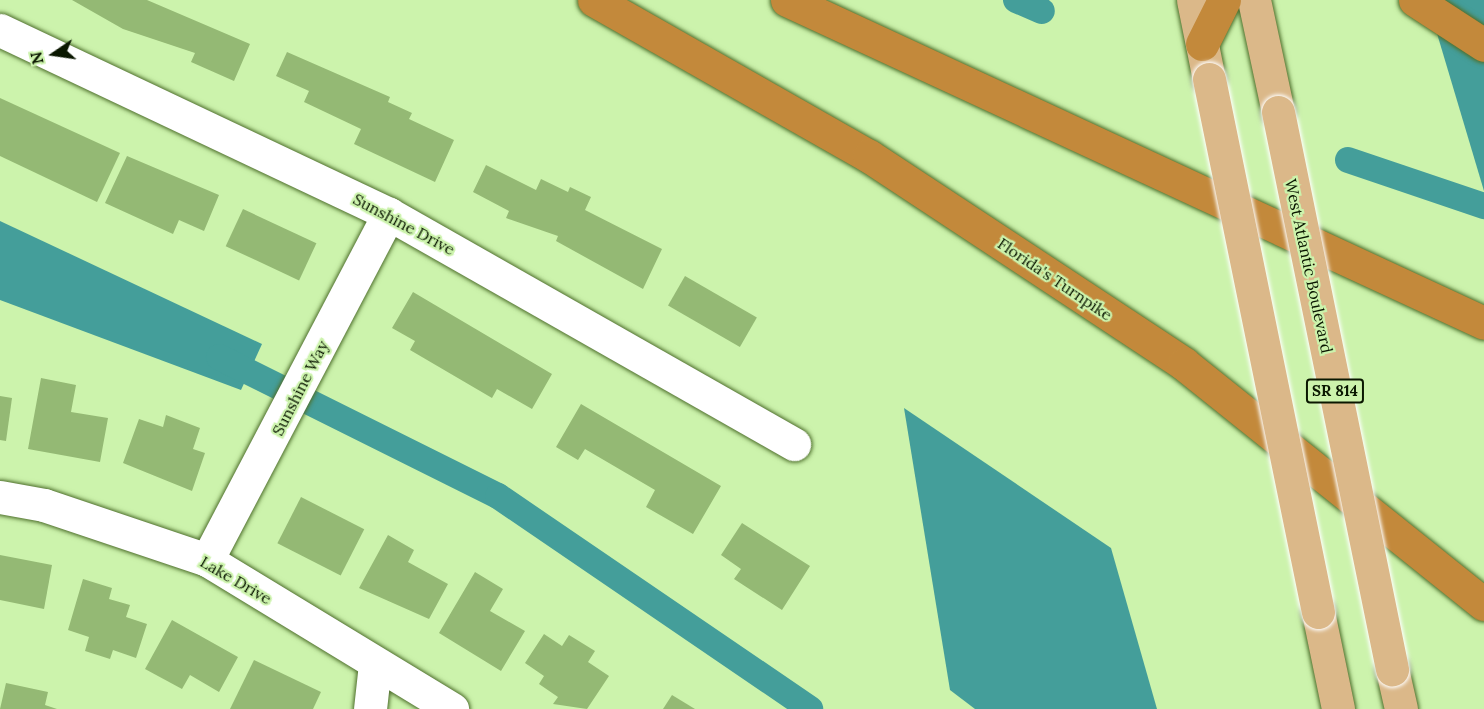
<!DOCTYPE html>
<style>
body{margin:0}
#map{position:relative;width:1484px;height:709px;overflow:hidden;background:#ccf3ac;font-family:Lora,serif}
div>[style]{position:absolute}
.water>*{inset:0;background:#449e9a}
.canal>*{height:26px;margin:-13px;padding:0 13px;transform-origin:13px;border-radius:13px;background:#449e9a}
.building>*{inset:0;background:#94b974;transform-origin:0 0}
.roads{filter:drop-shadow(0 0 2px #4e6f2c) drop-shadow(0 0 2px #4e6f2c)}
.minor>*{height:33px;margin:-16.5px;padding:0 16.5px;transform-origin:16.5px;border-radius:16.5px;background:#fff}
.major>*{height:33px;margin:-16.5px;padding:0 16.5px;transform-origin:16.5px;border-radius:16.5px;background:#dbb889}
.highway>*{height:33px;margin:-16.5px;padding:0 16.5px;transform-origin:16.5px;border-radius:16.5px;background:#c3893b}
.bridges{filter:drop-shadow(0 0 2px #fff) drop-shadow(0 0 2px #fff)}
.major-bridge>*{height:33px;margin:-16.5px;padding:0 16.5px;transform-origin:16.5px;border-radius:16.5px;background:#dbb889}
span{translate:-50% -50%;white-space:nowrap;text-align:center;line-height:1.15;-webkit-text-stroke:4.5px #ccf3ac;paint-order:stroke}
.shield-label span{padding:2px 4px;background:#ccf3ac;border:2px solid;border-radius:4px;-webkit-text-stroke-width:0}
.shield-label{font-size:15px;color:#0a1700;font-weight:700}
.street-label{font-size:16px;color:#0a1700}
.north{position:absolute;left:24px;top:24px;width:60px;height:60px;-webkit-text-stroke:4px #ccf3ac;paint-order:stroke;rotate:257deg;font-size:16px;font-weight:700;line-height:24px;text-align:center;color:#0a1700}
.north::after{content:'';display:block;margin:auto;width:21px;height:27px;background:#0a1700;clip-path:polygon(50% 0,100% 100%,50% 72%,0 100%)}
</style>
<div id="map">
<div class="water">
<div style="clip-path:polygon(1427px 0,1484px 0,1484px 191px)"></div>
<div style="clip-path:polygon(0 221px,262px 344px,241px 390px,0 300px)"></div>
<div style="clip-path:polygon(904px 408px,1111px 548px,1157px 709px,975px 709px,950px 690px)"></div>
</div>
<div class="canal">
<div style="left:1016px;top:0;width:28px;rotate:23deg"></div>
<div style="left:1348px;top:160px;width:144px;rotate:18.7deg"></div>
<div style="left:219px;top:357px;width:312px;rotate:26.5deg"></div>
<div style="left:498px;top:496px;width:378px;rotate:34.3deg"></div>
</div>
<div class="building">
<div style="clip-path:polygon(72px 0,147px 0,250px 44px,234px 81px,191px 62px,195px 53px,123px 29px)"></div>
<div style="clip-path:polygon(287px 52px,390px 97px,388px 102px,412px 113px,409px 119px,454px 140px,435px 182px,354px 144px,361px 129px,304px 102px,309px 91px,276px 76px)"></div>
<div style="clip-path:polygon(0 98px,120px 153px,97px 202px,0 156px)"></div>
<div style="clip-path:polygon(127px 156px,219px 195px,204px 231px,179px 220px,173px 234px,105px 203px)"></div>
<div style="clip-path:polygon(486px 165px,536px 190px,541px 179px,568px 192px,570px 187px,591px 197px,585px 210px,662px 249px,643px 289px,556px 241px,558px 236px,506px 218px,509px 211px,473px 192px)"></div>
<div style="left:243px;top:209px;width:81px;height:41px;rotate:25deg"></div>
<div style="left:685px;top:276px;width:83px;height:34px;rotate:30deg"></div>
<div style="clip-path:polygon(413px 292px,552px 374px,532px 409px,497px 389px,492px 398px,410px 350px,415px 341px,392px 328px)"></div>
<div style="clip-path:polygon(41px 378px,76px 385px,71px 412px,108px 418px,100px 462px,28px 449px)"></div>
<div style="clip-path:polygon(0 396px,12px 398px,6px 441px,0 440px)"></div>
<div style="clip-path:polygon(581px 404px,721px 486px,693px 534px,646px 507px,655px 490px,585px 449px,578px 460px,556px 447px)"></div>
<div style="clip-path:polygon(166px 415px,200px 428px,193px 449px,205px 453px,192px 491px,123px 463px,139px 419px,163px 427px)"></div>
<div style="left:301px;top:497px;width:71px;height:52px;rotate:27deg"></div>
<div style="clip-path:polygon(742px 523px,810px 566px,782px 610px,734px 579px,741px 569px,721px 555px)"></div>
<div style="clip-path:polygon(388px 535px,414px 550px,408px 562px,448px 584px,429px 619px,359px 588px)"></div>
<div style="clip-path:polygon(0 555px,52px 565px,44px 609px,0 600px)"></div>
<div style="clip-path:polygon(475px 572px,503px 589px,490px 611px,525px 631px,501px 671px,439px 633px)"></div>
<div style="clip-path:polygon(83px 579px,112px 588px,109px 599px,130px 605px,126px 617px,147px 624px,136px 658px,113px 650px,110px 659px,85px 651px,89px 637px,68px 630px)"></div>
<div style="clip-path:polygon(172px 620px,238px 657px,219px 692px,190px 675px,182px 689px,145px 669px)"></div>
<div style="clip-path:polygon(544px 634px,562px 646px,569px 635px,595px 651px,588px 662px,609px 676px,587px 709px,553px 704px,558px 697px,539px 684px,544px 676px,525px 663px)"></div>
<div style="clip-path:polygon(254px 660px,321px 692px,313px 709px,230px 709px)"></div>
<div style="clip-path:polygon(6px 683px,48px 692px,45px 705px,57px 709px,0 709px)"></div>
<div style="clip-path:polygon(672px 695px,695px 709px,663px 709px)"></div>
</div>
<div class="roads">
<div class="minor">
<div style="left:0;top:30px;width:430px;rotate:25.3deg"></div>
<div style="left:389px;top:214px;width:466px;rotate:29.6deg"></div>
<div style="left:0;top:497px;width:45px;rotate:10.3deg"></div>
<div style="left:44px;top:505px;width:172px;rotate:18.6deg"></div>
<div style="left:207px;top:560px;width:287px;rotate:31.3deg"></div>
<div style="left:207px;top:560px;width:391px;rotate:-62.3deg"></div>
<div style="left:370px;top:709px;width:45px;rotate:-83.7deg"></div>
</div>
<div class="major">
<div style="left:1193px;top:0;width:81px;rotate:78.6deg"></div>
<div style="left:1254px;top:0;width:115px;rotate:77.9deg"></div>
<div style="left:1318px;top:612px;width:99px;rotate:78.3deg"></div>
<div style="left:1392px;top:669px;width:41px;rotate:77.3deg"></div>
</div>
<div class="highway">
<div style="left:594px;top:0;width:316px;rotate:29.6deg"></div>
<div style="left:869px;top:156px;width:377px;rotate:33.4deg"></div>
<div style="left:1184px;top:364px;width:384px;rotate:38.7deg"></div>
<div style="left:787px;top:0;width:768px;rotate:24.86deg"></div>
<div style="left:1415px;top:0;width:82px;rotate:33.1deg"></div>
<div style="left:1202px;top:44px;width:49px;rotate:-63.4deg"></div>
</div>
</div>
<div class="bridges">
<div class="major-bridge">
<div style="left:1209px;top:79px;width:544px;rotate:78.44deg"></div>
<div style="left:1278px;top:112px;width:569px;rotate:78.43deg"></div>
</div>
</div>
<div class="shield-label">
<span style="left:1335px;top:391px">SR 814</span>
</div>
<div class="street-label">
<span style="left:404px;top:224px;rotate:28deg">Sunshine Drive</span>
<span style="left:1309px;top:266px;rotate:78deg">West Atlantic Boulevard</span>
<span style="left:1055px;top:279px;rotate:34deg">Florida's Turnpike</span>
<span style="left:300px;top:388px;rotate:-63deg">Sunshine Way</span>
<span style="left:236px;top:580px;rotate:30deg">Lake Drive</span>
</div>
<div class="north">N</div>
</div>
